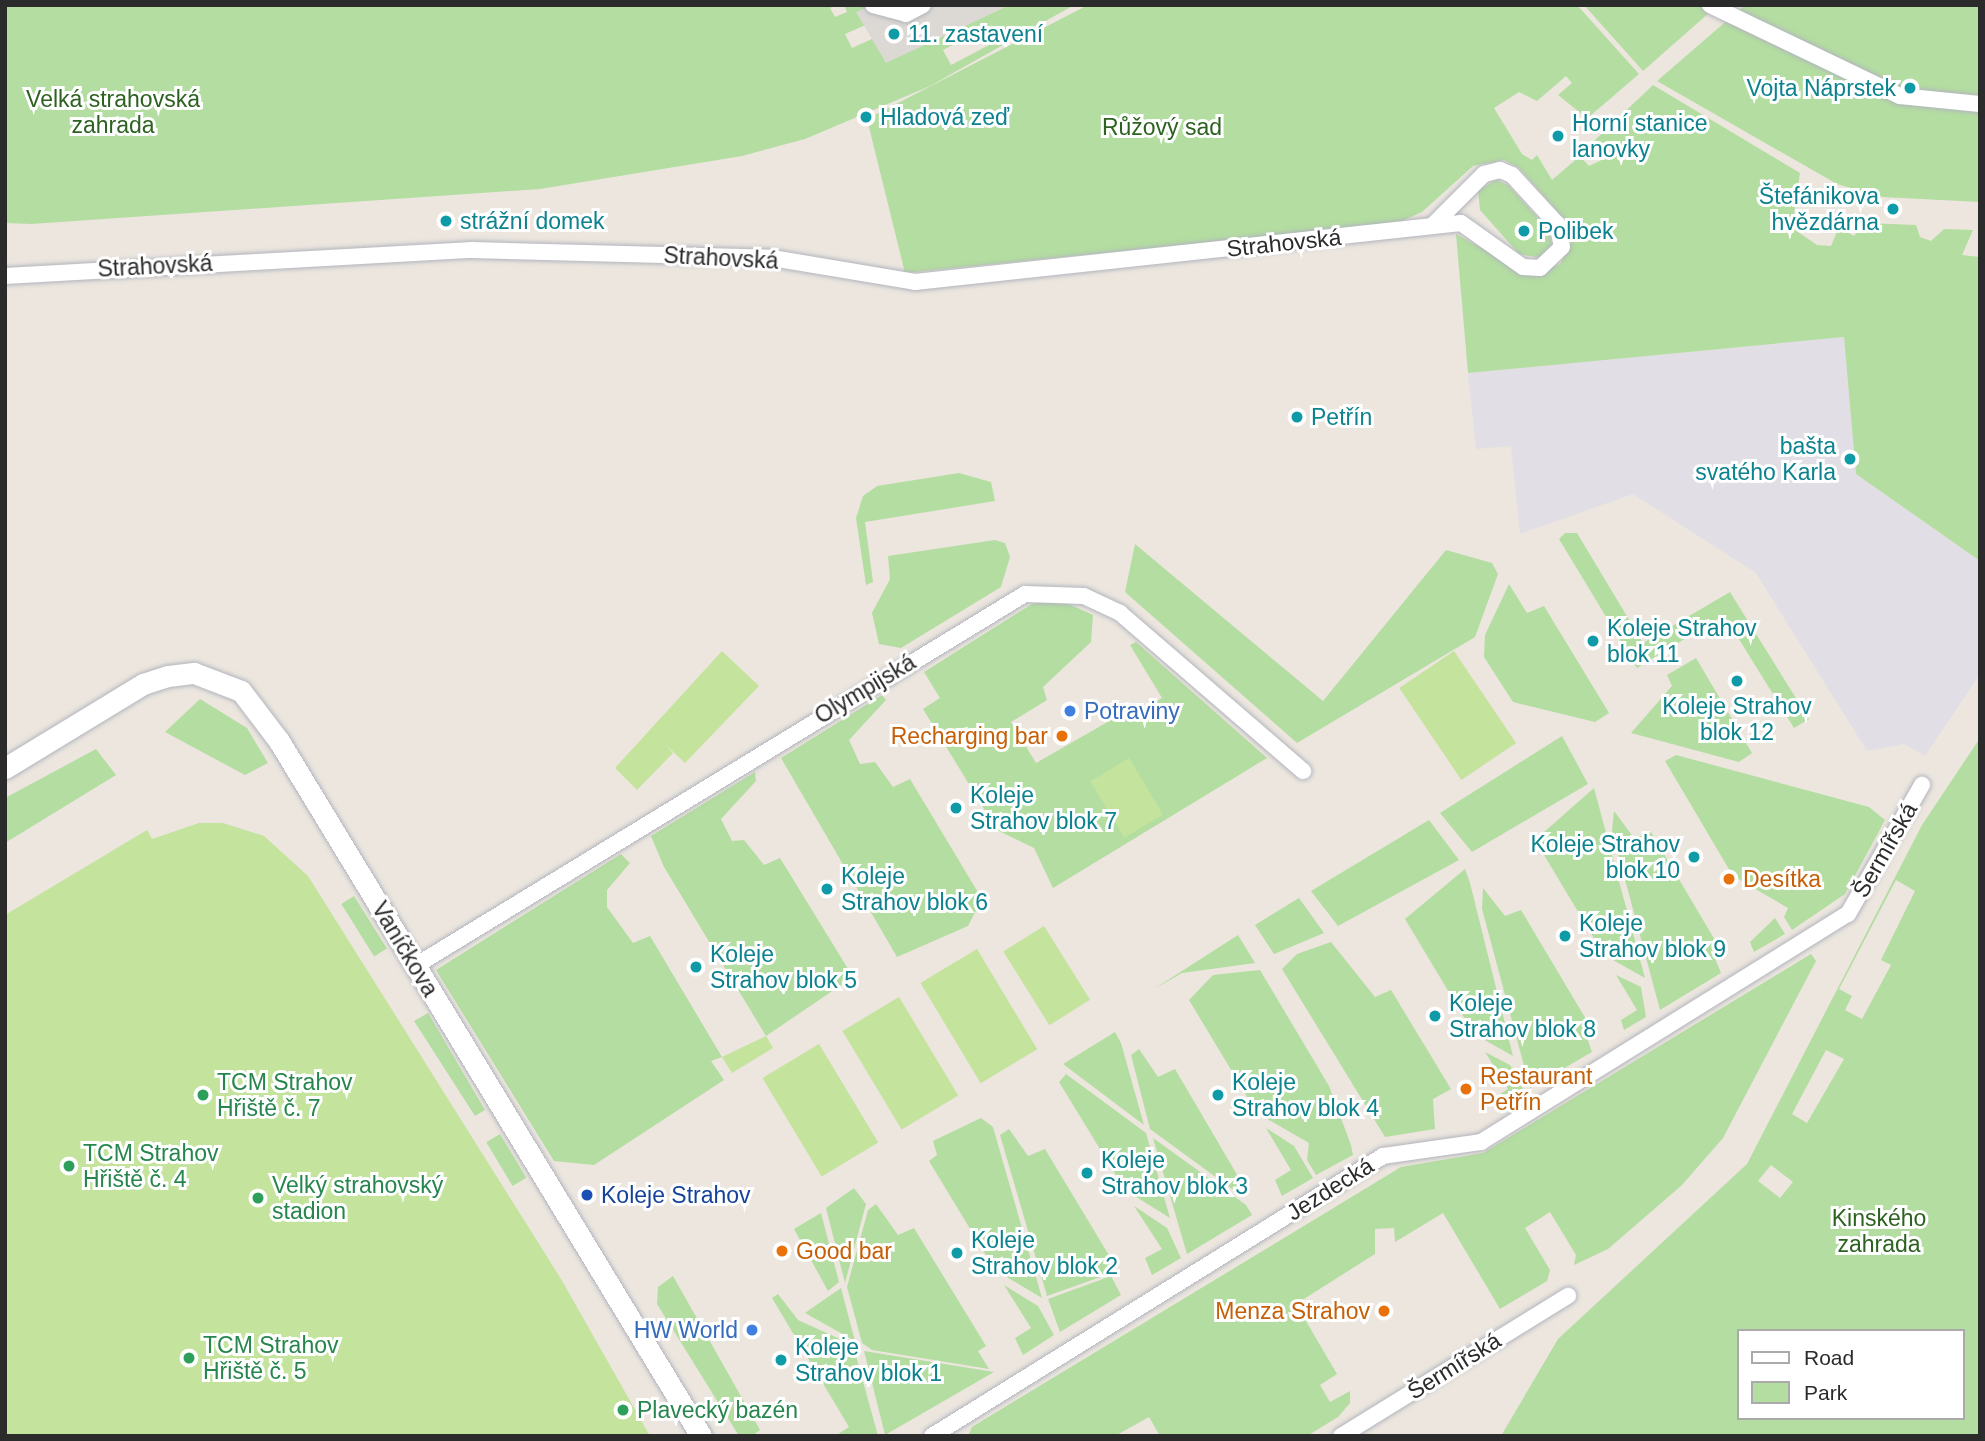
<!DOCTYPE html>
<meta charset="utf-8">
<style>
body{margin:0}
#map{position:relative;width:1985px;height:1441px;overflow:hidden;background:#ece6df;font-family:Helvetica,sans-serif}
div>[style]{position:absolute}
.industrial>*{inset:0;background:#e1dfe5}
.green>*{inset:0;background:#b4dda1;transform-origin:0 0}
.pitch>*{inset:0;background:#c4e39d;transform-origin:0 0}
.plaza>*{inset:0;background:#dcd9d5}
.roads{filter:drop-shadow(0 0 2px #b2b5bd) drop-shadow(0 0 2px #b2b5bd)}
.street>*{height:16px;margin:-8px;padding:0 8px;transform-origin:8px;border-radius:8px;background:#fff}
.secondary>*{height:21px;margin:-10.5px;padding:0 10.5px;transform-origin:10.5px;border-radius:10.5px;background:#fff}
.dots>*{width:19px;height:19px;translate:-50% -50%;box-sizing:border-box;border:4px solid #fff;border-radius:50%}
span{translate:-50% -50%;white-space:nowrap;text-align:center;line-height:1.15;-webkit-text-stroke:6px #fff;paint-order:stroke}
.culture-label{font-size:23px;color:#0d838f}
.left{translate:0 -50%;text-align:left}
.right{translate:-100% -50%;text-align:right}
.park-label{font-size:23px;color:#2d6221}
.street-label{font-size:23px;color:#2b2b2b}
.shop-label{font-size:23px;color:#366cbe}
.food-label{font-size:23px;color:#c56008}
.leisure-label{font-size:23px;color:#27864d}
.transit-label{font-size:23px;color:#164399}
.frame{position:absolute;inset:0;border:7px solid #2b2b2b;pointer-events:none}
.legend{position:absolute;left:1737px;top:1329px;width:228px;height:91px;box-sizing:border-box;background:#fff;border:2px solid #aaa;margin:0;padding:9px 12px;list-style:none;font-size:21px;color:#2b2b2b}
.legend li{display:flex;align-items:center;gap:14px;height:35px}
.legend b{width:35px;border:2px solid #aaa}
</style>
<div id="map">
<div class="industrial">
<div style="clip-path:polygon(1844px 337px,1856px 474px,1980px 561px,1980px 674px,1925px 756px,1904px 744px,1867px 751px,1756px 573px,1633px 494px,1520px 534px,1511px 446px,1476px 449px,1468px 373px)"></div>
</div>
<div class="green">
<div style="clip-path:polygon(evenodd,5px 5px,838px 5px,830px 8px,835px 17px,847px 12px,844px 5px,1074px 5px,930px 86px,805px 139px,742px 156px,540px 189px,31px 224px,5px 223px,5px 5px,868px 24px,874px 38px,852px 48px,845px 34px,868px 24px,5px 5px,981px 30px,989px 45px,951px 65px,943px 50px,981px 30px)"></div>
<div style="clip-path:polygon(1088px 5px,1577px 5px,1639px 74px,1583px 122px,1583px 115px,1558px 95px,1572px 83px,1566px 76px,1537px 101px,1519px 92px,1494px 108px,1522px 154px,1532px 160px,1537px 155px,1552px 180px,1580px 156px,1589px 166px,1608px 157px,1595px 140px,1653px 85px,1800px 173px,1792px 228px,1817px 245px,1831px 246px,1839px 227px,1854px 236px,1865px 223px,1916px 225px,1920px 237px,1931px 241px,1944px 229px,1973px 230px,1962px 255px,1980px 257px,1980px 561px,1856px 474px,1844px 337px,1468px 373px,1456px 234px,1532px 276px,1560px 264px,1571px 243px,1566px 221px,1519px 168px,1504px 160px,1473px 166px,1422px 212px,1398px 223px,905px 273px,867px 119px)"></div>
<div style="clip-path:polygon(1584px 5px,1718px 5px,1643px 71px)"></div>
<div style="clip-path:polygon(1745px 5px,1980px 5px,1980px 202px,1882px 197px,1837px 184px,1657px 81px)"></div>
<div style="clip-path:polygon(1496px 180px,1508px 185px,1549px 230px,1552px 246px,1541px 258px,1519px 254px,1480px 210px,1478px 190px)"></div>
<div style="clip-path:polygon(959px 473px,991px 482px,995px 501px,865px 522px,873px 582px,866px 585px,856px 518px,863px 496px,877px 486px)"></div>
<div style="clip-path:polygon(1565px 533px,1577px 533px,1643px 643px,1730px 592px,1809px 719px,1794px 728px,1724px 615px,1637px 668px,1559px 539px)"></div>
<div style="clip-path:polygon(995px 540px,1005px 543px,1010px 557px,1001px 587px,901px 648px,879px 644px,872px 613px,890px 579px,888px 556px)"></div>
<div style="clip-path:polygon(1135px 544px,1323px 701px,1446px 550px,1492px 563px,1498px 574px,1475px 637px,1297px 743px,1125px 592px)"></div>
<div style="clip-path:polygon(1509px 584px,1527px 613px,1544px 606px,1609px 713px,1595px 722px,1513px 702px,1484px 657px,1485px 635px)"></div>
<div style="clip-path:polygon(1060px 600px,1093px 615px,1091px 642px,1043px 687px,1047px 700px,1011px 722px,1036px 763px,1132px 708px,1135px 713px,1162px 698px,1130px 645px,1136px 642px,1267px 758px,1053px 888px,1034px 848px,997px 830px,923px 709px,940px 698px,924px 672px,1032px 604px)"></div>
<div style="clip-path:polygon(1696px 658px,1752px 753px,1739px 762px,1631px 733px,1672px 686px,1667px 675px)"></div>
<div style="clip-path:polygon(882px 695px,886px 700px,849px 740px,860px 764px,875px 762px,893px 787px,910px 779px,982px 899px,968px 926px,897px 957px,781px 758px)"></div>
<div style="clip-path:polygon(200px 699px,247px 728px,268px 763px,245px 775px,165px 732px)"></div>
<div style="clip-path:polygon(1562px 736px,1588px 784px,1472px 852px,1440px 813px)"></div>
<div style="clip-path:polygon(evenodd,1980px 738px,1980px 1436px,1501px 1436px,1558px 1339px,1747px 1164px,1922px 825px,1980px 738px,1896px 880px,1915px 891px,1881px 960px,1891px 965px,1862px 1019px,1845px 1010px,1852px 996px,1839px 989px,1896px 880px,1980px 738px,1826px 1050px,1844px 1059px,1807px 1123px,1792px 1114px,1826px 1050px,1980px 738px,1771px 1165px,1793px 1182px,1780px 1198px,1758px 1181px,1771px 1165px,1980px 738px,1738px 1331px,1962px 1331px,1962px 1418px,1738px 1418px,1738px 1331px)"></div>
<div style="clip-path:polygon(96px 749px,116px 775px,5px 843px,5px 798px)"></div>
<div style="clip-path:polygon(1676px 755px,1869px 807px,1885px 820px,1845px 894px,1792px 930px,1784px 917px,1788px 908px,1733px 876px,1665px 761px)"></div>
<div style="clip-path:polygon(755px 772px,756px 781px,721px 819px,732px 841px,744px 840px,764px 865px,780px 858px,853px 977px,766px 1036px,664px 867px,651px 836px)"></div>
<div style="clip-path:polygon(1594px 788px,1645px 978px,1604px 955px,1535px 840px)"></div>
<div style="clip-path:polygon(1614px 811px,1634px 838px,1651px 832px,1722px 952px,1714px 956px,1721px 973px,1660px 1010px,1612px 831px)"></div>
<div style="clip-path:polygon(1429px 820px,1459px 860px,1338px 926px,1311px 891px)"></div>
<div style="clip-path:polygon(621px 854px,630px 863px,607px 890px,607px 907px,633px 943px,650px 936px,722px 1057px,711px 1061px,724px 1080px,594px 1165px,554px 1161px,436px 970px)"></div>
<div style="clip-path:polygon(1465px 869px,1470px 883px,1513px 1056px,1474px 1034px,1405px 919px)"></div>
<div style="clip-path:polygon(1483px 888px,1505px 916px,1521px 910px,1593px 1031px,1586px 1035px,1592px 1052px,1530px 1088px,1482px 909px)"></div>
<div style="left:354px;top:896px;width:62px;height:15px;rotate:58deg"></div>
<div style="clip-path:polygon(1299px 898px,1324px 933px,1274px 954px,1255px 925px)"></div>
<div style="clip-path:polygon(1775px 918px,1785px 934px,1754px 952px,1750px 942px)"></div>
<div style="clip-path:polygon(1238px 935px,1255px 963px,1182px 973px,1154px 989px)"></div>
<div style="clip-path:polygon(1331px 942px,1375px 997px,1391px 990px,1451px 1089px,1433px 1099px,1435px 1129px,1385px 1137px,1282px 969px,1297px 954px)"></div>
<div style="clip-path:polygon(1811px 954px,1816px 961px,1723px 1138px,1682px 1185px,1608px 1249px,1574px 1265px,1576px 1255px,1550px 1212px,1525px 1228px,1550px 1270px,1547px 1281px,1500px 1309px,1443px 1213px,1395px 1242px,1394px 1228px,1375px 1229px,1375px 1254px,1296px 1304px,1337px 1374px,1320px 1385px,1330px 1402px,1350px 1391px,1350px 1403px,1338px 1417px,1307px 1436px,1160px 1436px,1149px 1417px,1115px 1436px,968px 1436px,972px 1427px,1401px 1167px,1483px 1153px)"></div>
<div style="clip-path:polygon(1260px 970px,1329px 1086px,1351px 1145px,1353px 1155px,1316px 1175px,1307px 1160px,1309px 1143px,1257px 1113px,1189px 1000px,1213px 975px)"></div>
<div style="clip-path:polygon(1616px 975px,1641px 987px,1646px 1017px,1624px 1030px,1621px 1020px,1637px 1010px)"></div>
<div style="clip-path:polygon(428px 1013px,485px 1110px,475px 1116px,414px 1021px)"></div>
<div style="clip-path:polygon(1115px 1032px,1121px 1043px,1144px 1125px,1063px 1064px)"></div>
<div style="clip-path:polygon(1139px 1049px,1158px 1077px,1175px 1069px,1246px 1190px,1239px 1194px,1150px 1129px,1131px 1055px)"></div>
<div style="clip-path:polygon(1485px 1052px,1510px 1065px,1524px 1091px,1496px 1109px,1492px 1099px,1508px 1089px)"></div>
<div style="clip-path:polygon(1066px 1074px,1146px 1133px,1170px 1218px,1125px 1190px,1059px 1082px)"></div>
<div style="clip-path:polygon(981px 1118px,993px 1127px,1042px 1298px,995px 1270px,929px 1161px,937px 1155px,933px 1141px)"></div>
<div style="clip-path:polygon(1266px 1128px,1294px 1146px,1313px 1178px,1282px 1196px,1275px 1180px,1291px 1170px)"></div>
<div style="clip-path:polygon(1009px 1129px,1028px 1156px,1045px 1149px,1116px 1267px,1109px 1274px,1047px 1296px,1000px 1135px)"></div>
<div style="left:500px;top:1134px;width:51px;height:16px;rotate:59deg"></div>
<div style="clip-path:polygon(1153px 1138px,1246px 1205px,1252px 1215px,1187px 1254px)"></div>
<div style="clip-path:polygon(854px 1188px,866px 1204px,845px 1283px,826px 1208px)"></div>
<div style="clip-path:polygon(876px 1204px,898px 1235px,914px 1228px,986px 1346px,978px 1351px,989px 1369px,872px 1350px,862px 1343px,847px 1287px,868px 1210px)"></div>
<div style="clip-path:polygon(1134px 1206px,1167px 1228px,1181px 1258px,1152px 1275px,1145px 1258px,1162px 1249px)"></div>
<div style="clip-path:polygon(821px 1213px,839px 1282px,828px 1291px,794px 1229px)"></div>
<div style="clip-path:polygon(673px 1276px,760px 1430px,752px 1436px,739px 1436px,657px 1304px,658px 1287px)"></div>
<div style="clip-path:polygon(1111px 1276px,1121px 1295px,1060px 1332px,1048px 1299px)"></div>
<div style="clip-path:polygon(1004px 1285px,1038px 1306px,1054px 1335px,1023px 1355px,1015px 1338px,1031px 1328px)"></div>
<div style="clip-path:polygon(841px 1288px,855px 1341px,805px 1313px)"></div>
<div style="clip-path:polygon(778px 1294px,798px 1320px,853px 1345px,878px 1436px,835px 1436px,849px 1427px,772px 1298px)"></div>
<div style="clip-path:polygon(864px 1351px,994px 1372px,885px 1435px)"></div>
</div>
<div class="pitch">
<div style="clip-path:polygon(722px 651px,759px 686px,685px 763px,665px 744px,673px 753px,637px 790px,615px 768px)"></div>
<div style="left:1454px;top:651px;width:111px;height:66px;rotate:56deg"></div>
<div style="left:1129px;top:758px;width:66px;height:45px;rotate:59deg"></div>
<div style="clip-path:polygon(199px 823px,223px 823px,264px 836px,308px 876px,561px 1279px,650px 1436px,5px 1436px,5px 915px,147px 830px,152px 839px)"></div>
<div style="left:1044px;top:926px;width:87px;height:48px;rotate:58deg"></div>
<div style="left:977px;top:949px;width:117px;height:66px;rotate:59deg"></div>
<div style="left:899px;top:997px;width:115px;height:66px;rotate:59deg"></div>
<div style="clip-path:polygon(766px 1036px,773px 1048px,732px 1073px,722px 1057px)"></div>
<div style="left:819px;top:1044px;width:115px;height:66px;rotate:59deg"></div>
</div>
<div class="plaza">
<div style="clip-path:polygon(872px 5px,1010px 5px,886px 63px,856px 12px)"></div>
</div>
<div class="roads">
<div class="street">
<div style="left:873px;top:5px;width:34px;rotate:15deg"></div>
<div style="left:906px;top:14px;width:19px;rotate:-28deg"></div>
<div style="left:1710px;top:5px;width:211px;rotate:25.6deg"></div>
<div style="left:1900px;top:96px;width:80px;rotate:5.7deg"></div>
<div style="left:5px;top:276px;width:468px;rotate:-3.2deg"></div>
<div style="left:472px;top:250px;width:300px;rotate:1.5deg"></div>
<div style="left:772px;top:258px;width:145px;rotate:9.5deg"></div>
<div style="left:915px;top:282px;width:549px;rotate:-6.17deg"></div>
<div style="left:1461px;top:223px;width:76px;rotate:35.4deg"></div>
<div style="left:1523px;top:267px;width:17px;rotate:3deg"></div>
<div style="left:1540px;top:268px;width:30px;rotate:-44deg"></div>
<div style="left:1562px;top:247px;width:24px;rotate:-102deg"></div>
<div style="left:1557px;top:224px;width:67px;rotate:-132.6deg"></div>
<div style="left:1512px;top:175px;width:13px;rotate:-157deg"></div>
<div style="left:1500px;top:170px;width:16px;rotate:166deg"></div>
<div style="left:1484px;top:174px;width:72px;rotate:135deg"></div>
<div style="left:415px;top:966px;width:714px;rotate:-31.38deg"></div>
<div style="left:1025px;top:594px;width:59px;rotate:1.9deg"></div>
<div style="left:1084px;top:596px;width:40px;rotate:25deg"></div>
<div style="left:1120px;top:613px;width:242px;rotate:40.8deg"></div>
<div style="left:932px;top:1436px;width:531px;rotate:-31.83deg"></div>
<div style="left:1383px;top:1156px;width:99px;rotate:-8.1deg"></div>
<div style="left:1481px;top:1142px;width:432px;rotate:-31.9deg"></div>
<div style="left:1848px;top:914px;width:149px;rotate:-60.2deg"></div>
<div style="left:1341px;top:1436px;width:267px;rotate:-31.7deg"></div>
</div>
<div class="secondary">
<div style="left:5px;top:768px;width:162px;rotate:-31.3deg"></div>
<div style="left:143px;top:684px;width:26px;rotate:-18deg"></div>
<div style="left:168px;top:676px;width:26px;rotate:-7deg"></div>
<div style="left:194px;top:673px;width:50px;rotate:21deg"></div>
<div style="left:241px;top:691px;width:63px;rotate:52.8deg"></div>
<div style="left:279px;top:741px;width:813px;rotate:58.73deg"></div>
</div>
</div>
<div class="dots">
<div style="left:894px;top:34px;background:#0f9aa8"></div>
<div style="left:1910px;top:88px;background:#0f9aa8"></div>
<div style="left:866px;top:117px;background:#0f9aa8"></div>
<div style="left:1558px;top:136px;background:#0f9aa8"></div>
<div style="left:1893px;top:209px;background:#0f9aa8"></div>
<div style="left:446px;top:221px;background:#0f9aa8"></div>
<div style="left:1524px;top:231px;background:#0f9aa8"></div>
<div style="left:1297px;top:417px;background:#0f9aa8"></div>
<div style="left:1850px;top:459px;background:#0f9aa8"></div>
<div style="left:1593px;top:641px;background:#0f9aa8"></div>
<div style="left:1737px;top:681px;background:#0f9aa8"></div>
<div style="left:1070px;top:711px;background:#3f7fe0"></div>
<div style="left:1062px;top:736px;background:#e8710a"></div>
<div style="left:956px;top:808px;background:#0f9aa8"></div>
<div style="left:1694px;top:857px;background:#0f9aa8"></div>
<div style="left:1729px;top:879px;background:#e8710a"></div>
<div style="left:827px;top:889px;background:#0f9aa8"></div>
<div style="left:1565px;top:936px;background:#0f9aa8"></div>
<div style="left:696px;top:967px;background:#0f9aa8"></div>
<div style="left:1435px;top:1016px;background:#0f9aa8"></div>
<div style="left:1466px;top:1089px;background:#e8710a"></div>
<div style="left:203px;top:1095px;background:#2e9e5b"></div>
<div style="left:1218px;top:1095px;background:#0f9aa8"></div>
<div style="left:69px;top:1166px;background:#2e9e5b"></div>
<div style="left:1087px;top:1173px;background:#0f9aa8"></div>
<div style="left:587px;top:1195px;background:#1a4fb4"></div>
<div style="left:258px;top:1198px;background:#2e9e5b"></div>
<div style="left:782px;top:1251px;background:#e8710a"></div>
<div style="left:957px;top:1253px;background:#0f9aa8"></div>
<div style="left:1384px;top:1311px;background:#e8710a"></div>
<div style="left:752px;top:1330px;background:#3f7fe0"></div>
<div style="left:189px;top:1358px;background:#2e9e5b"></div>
<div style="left:781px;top:1360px;background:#0f9aa8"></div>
<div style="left:623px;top:1410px;background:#2e9e5b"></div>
</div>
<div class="culture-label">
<span class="left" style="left:908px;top:34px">11. zastavení</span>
<span class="right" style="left:1896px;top:88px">Vojta Náprstek</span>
<span class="left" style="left:880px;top:117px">Hladová zeď</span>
<span class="left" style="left:1572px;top:136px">Horní stanice<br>lanovky</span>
<span class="right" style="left:1879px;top:209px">Štefánikova<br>hvězdárna</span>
<span class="left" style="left:460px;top:221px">strážní domek</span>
<span class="left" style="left:1538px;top:231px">Polibek</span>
<span class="left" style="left:1311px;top:417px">Petřín</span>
<span class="right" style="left:1836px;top:459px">bašta<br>svatého Karla</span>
<span class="left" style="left:1607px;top:641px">Koleje Strahov<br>blok 11</span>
<span style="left:1737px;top:719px">Koleje Strahov<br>blok 12</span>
<span class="left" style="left:970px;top:808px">Koleje<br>Strahov blok 7</span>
<span class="right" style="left:1680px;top:857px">Koleje Strahov<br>blok 10</span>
<span class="left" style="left:841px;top:889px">Koleje<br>Strahov blok 6</span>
<span class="left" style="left:1579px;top:936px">Koleje<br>Strahov blok 9</span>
<span class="left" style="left:710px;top:967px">Koleje<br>Strahov blok 5</span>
<span class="left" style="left:1449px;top:1016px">Koleje<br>Strahov blok 8</span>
<span class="left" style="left:1232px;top:1095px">Koleje<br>Strahov blok 4</span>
<span class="left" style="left:1101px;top:1173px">Koleje<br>Strahov blok 3</span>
<span class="left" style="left:971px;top:1253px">Koleje<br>Strahov blok 2</span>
<span class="left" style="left:795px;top:1360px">Koleje<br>Strahov blok 1</span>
</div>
<div class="park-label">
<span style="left:113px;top:112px">Velká strahovská<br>zahrada</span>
<span style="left:1162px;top:127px">Růžový sad</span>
<span style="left:1879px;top:1231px">Kinského<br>zahrada</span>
</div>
<div class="street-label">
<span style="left:1284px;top:243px;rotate:-6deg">Strahovská</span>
<span style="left:721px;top:258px;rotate:3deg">Strahovská</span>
<span style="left:155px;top:266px;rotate:-3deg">Strahovská</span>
<span style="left:865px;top:689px;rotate:-31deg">Olympijská</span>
<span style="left:1885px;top:850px;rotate:-60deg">Šermířská</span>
<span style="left:405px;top:949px;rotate:59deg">Vaníčkova</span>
<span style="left:1330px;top:1189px;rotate:-32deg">Jezdecká</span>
<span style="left:1454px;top:1366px;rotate:-32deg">Šermířská</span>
</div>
<div class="shop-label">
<span class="left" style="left:1084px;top:711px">Potraviny</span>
<span class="right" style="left:738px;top:1330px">HW World</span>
</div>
<div class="food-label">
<span class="right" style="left:1048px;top:736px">Recharging bar</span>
<span class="left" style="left:1743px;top:879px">Desítka</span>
<span class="left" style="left:1480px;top:1089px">Restaurant<br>Petřín</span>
<span class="left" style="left:796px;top:1251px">Good bar</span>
<span class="right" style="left:1370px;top:1311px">Menza Strahov</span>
</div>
<div class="leisure-label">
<span class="left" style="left:217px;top:1095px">TCM Strahov<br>Hřiště č. 7</span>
<span class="left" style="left:83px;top:1166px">TCM Strahov<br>Hřiště č. 4</span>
<span class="left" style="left:272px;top:1198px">Velký strahovský<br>stadion</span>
<span class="left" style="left:203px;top:1358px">TCM Strahov<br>Hřiště č. 5</span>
<span class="left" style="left:637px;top:1410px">Plavecký bazén</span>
</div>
<div class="transit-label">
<span class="left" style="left:601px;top:1195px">Koleje Strahov</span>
</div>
<div class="frame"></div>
<ul class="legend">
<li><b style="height:9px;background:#fff"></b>Road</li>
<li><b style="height:19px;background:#b4dda1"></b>Park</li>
</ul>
</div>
